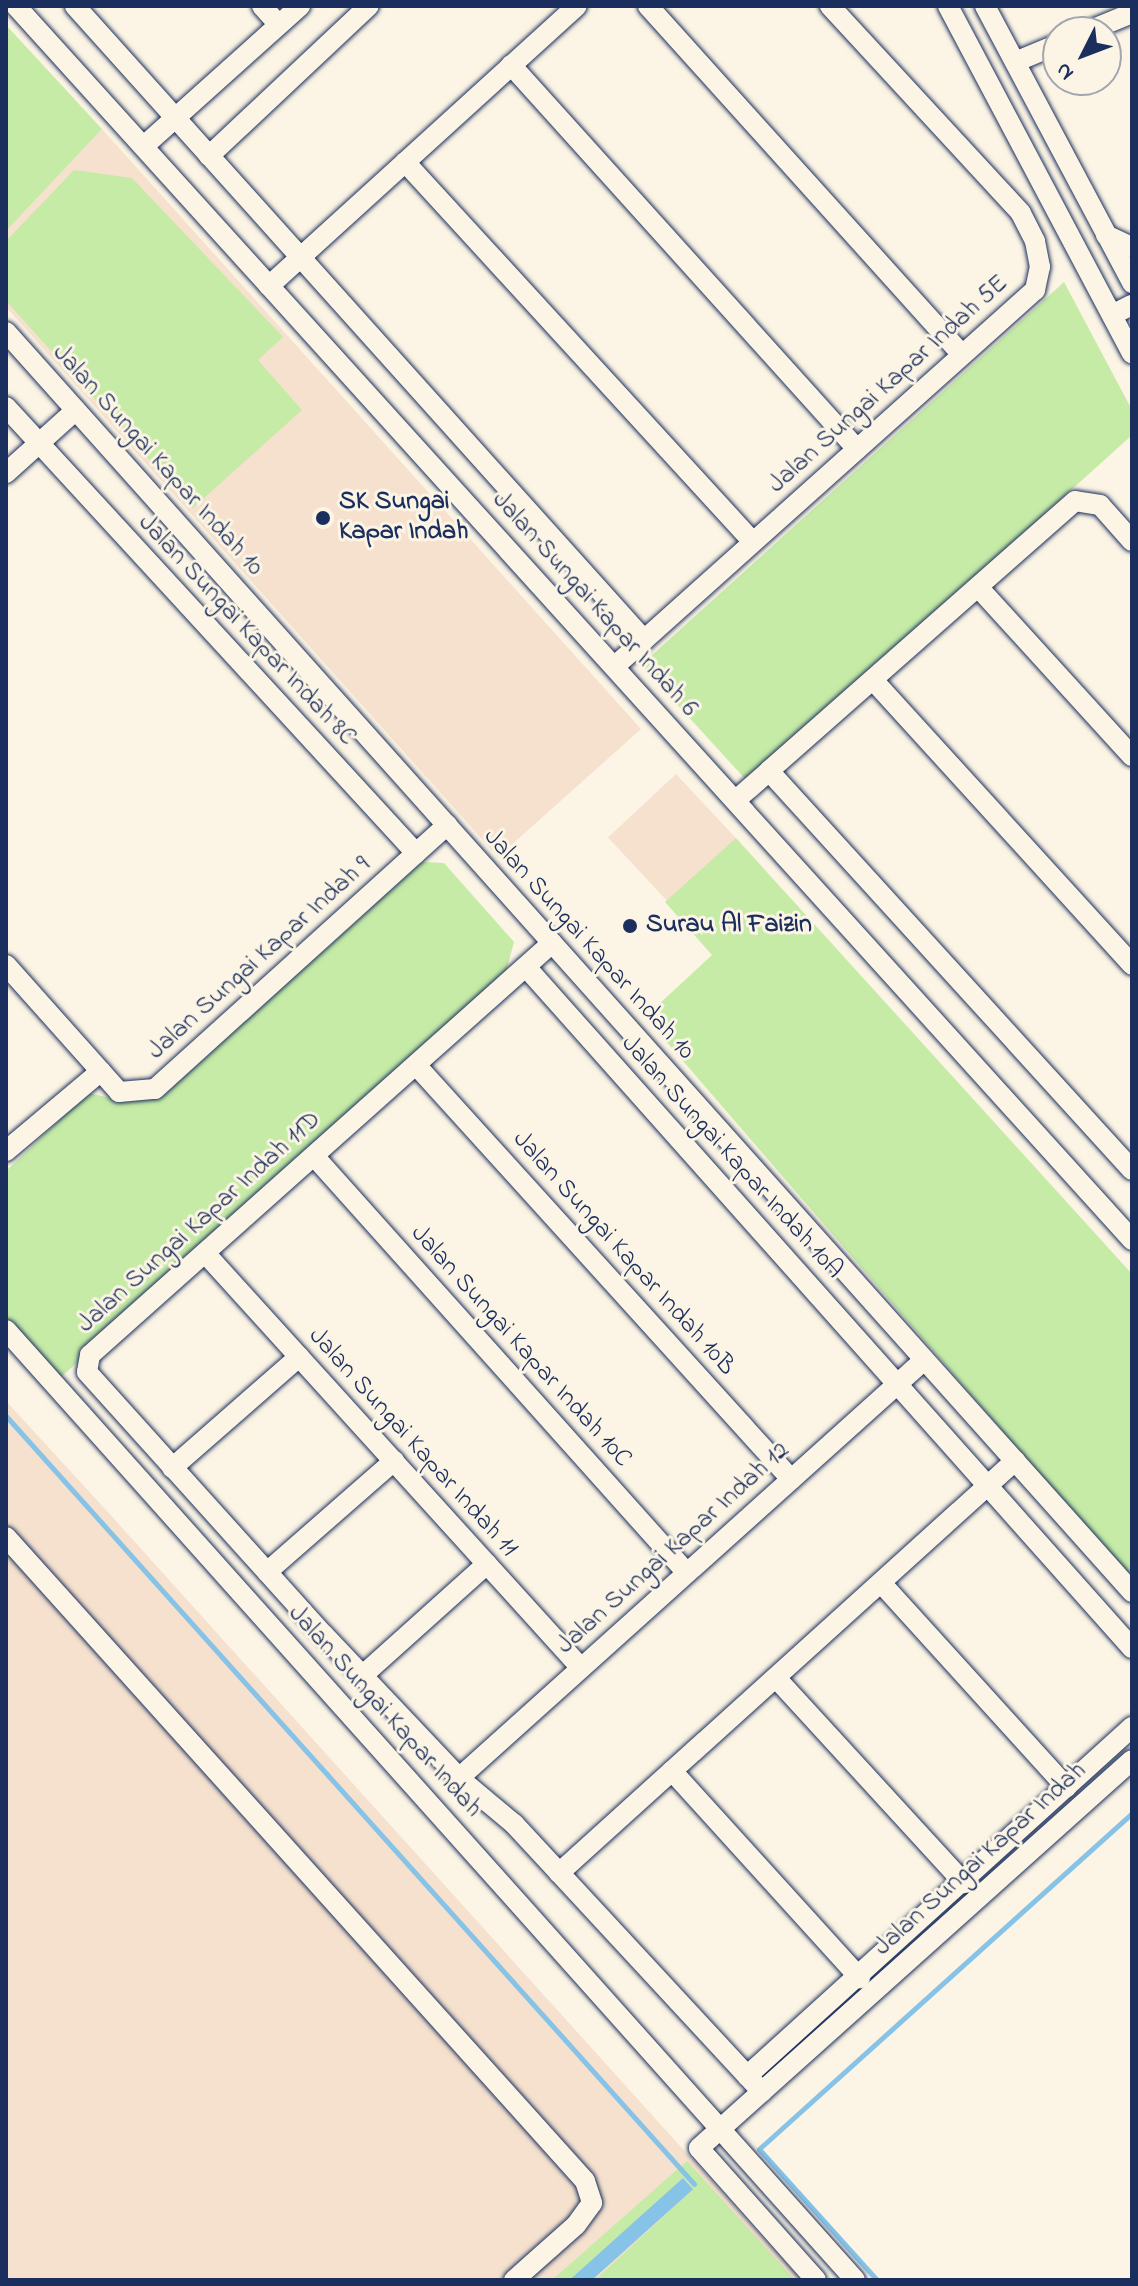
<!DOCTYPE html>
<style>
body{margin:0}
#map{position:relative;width:1138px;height:2286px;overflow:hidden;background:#fcf5e5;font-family:"Indie Flower",sans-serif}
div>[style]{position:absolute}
.built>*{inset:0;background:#f5e1ce;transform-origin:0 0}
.green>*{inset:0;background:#c5eba6}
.water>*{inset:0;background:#87c2e7;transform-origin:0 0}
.stream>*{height:5px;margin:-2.5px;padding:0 2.5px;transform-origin:2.5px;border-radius:2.5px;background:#87c2e7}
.roads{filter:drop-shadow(0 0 2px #1b2f5e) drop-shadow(0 0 2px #1b2f5e)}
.minor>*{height:20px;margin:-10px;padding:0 10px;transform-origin:10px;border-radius:10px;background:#fcf5e5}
.dots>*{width:22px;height:22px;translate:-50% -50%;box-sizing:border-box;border:4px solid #fcf5e5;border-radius:50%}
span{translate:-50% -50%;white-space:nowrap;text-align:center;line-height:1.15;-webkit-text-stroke:6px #fcf5e5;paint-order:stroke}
.street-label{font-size:26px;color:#1b2f5e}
.poi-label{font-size:26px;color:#1b2f5e;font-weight:700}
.left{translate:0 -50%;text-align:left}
.frame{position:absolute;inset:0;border:8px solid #1b2f5e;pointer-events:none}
.north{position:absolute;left:1042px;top:16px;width:80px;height:80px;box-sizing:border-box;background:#fcf5e5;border:2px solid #a2a6af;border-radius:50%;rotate:228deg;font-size:22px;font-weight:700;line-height:32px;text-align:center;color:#1b2f5e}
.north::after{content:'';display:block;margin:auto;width:28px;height:36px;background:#1b2f5e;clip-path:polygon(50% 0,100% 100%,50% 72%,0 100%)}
</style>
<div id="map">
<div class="built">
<div style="clip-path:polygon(102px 129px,641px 729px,498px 857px,6px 307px,6px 231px)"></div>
<div style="left:676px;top:774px;width:88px;height:93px;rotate:47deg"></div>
<div style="clip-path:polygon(6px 1401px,106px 1510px,801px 2280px,6px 2280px)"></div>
</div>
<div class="green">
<div style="clip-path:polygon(6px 25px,102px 129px,6px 231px)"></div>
<div style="clip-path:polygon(74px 170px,132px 178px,283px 337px,258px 360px,302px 410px,193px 508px,6px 301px,6px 241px)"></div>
<div style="clip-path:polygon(1064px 282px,1132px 410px,1132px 435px,748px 782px,641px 665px)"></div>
<div style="clip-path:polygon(736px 838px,1132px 1274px,1132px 1581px,645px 1017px,712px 955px,665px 902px)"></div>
<div style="clip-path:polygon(422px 862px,444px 863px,514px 942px,506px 972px,60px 1378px,6px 1317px,6px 1171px,88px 1093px,129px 1102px,164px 1095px)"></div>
<div style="clip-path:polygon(687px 2161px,795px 2280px,595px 2280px,693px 2189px,683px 2178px,573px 2280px,552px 2280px)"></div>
</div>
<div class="water">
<div style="left:683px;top:2178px;width:15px;height:150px;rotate:48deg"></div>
</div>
<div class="stream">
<div style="left:6px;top:1416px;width:1031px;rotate:48.14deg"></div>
<div style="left:877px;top:2280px;width:176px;rotate:-132deg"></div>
<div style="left:759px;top:2149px;width:502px;rotate:-42.01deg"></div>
</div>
<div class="roads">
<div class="minor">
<div style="left:16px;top:6px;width:1664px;rotate:47.87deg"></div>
<div style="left:75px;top:6px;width:852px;rotate:48.09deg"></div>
<div style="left:262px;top:6px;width:25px;rotate:48deg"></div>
<div style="left:648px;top:6px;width:469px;rotate:48deg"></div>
<div style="left:948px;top:6px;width:393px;rotate:62.1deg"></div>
<div style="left:985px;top:6px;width:314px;rotate:62deg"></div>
<div style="left:1086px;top:32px;width:50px;rotate:-22.4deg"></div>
<div style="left:1015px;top:62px;width:47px;rotate:-22.7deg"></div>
<div style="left:511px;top:65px;width:517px;rotate:47.98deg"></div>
<div style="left:144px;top:146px;width:210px;rotate:-41.9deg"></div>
<div style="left:209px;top:156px;width:219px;rotate:-43.2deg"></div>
<div style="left:405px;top:162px;width:515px;rotate:47.52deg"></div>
<div style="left:1106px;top:235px;width:29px;rotate:25deg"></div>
<div style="left:269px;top:286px;width:416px;rotate:-42.3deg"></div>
<div style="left:1112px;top:315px;width:22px;rotate:-27deg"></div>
<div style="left:6px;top:332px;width:1690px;rotate:48.21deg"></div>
<div style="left:6px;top:407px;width:606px;rotate:47.41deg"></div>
<div style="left:6px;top:473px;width:94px;rotate:-42deg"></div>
<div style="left:1132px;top:541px;width:48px;rotate:-131.6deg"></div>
<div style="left:1100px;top:505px;width:25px;rotate:-171deg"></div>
<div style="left:1075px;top:501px;width:408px;rotate:138.6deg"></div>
<div style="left:769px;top:771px;width:539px;rotate:47.7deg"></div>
<div style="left:978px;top:587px;width:229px;rotate:47.7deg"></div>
<div style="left:615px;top:666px;width:564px;rotate:-41.84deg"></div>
<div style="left:1035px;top:290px;width:24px;rotate:-78deg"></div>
<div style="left:1040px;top:267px;width:26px;rotate:-101deg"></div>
<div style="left:1035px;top:241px;width:31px;rotate:-117deg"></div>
<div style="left:1021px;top:213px;width:282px;rotate:-132.7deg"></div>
<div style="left:873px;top:680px;width:385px;rotate:47.7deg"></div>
<div style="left:736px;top:800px;width:44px;rotate:-41.3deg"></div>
<div style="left:552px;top:943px;width:619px;rotate:138.27deg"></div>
<div style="left:90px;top:1355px;width:17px;rotate:100deg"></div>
<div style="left:87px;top:1372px;width:354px;rotate:48deg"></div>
<div style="left:324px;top:1635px;width:197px;rotate:46.6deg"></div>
<div style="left:459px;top:1778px;width:72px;rotate:39.9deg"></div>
<div style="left:514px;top:1824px;width:365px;rotate:47.2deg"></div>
<div style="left:6px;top:965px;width:170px;rotate:48.3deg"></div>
<div style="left:119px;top:1092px;width:36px;rotate:-5deg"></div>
<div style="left:155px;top:1089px;width:394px;rotate:-42.1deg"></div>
<div style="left:526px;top:967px;width:912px;rotate:48.34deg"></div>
<div style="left:416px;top:1065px;width:559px;rotate:47.83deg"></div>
<div style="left:6px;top:1151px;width:124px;rotate:-40.1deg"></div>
<div style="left:314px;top:1156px;width:559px;rotate:48.19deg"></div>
<div style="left:205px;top:1253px;width:560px;rotate:47.82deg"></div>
<div style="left:6px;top:1330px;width:1274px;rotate:48.21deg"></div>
<div style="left:172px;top:1468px;width:169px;rotate:-41.2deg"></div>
<div style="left:6px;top:1537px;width:866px;rotate:48.04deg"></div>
<div style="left:585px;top:2181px;width:23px;rotate:72deg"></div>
<div style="left:592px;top:2203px;width:27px;rotate:126deg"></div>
<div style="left:576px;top:2225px;width:83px;rotate:138.4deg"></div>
<div style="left:267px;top:1572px;width:169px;rotate:-41.2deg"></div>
<div style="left:883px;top:1585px;width:273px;rotate:47.8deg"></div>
<div style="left:362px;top:1676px;width:168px;rotate:-41.9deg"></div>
<div style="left:777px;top:1679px;width:277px;rotate:47.5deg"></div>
<div style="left:672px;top:1771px;width:280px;rotate:47.8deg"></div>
<div style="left:459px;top:1778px;width:625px;rotate:-41.95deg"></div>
<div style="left:559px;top:1873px;width:615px;rotate:-42.1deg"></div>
<div style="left:747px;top:2076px;width:520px;rotate:-42.19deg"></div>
<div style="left:816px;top:2280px;width:176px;rotate:-131.6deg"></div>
<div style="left:699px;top:2148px;width:581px;rotate:-41.86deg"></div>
</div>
</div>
<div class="dots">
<div style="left:323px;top:518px;background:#1b2f5e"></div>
<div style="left:630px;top:926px;background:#1b2f5e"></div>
</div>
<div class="street-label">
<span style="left:889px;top:385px;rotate:-42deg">Jalan Sungai Kapar Indah 5E</span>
<span style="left:157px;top:461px;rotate:48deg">Jalan Sungai Kapar Indah 10</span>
<span style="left:594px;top:605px;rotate:48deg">Jalan Sungai Kapar Indah 6</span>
<span style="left:246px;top:631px;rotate:47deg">Jalan Sungai Kapar Indah 8C</span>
<span style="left:588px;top:945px;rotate:48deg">Jalan Sungai Kapar Indah 10</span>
<span style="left:260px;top:959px;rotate:-42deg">Jalan Sungai Kapar Indah 9</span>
<span style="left:731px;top:1158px;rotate:48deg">Jalan Sungai Kapar Indah 10A</span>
<span style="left:200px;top:1223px;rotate:-42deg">Jalan Sungai Kapar Indah 11D</span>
<span style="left:623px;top:1254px;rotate:48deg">Jalan Sungai Kapar Indah 10B</span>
<span style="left:520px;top:1347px;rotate:48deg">Jalan Sungai Kapar Indah 10C</span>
<span style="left:412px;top:1443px;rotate:48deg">Jalan Sungai Kapar Indah 11</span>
<span style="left:674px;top:1549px;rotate:-42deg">Jalan Sungai Kapar Indah 12</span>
<span style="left:384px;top:1712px;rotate:48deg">Jalan Sungai Kapar Indah</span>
<span style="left:981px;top:1860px;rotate:-42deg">Jalan Sungai Kapar Indah</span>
</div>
<div class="poi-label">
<span class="left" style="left:339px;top:518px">SK Sungai<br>Kapar Indah</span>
<span class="left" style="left:646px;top:926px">Surau Al Faizin</span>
</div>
<div class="frame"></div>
<div class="north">N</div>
</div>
